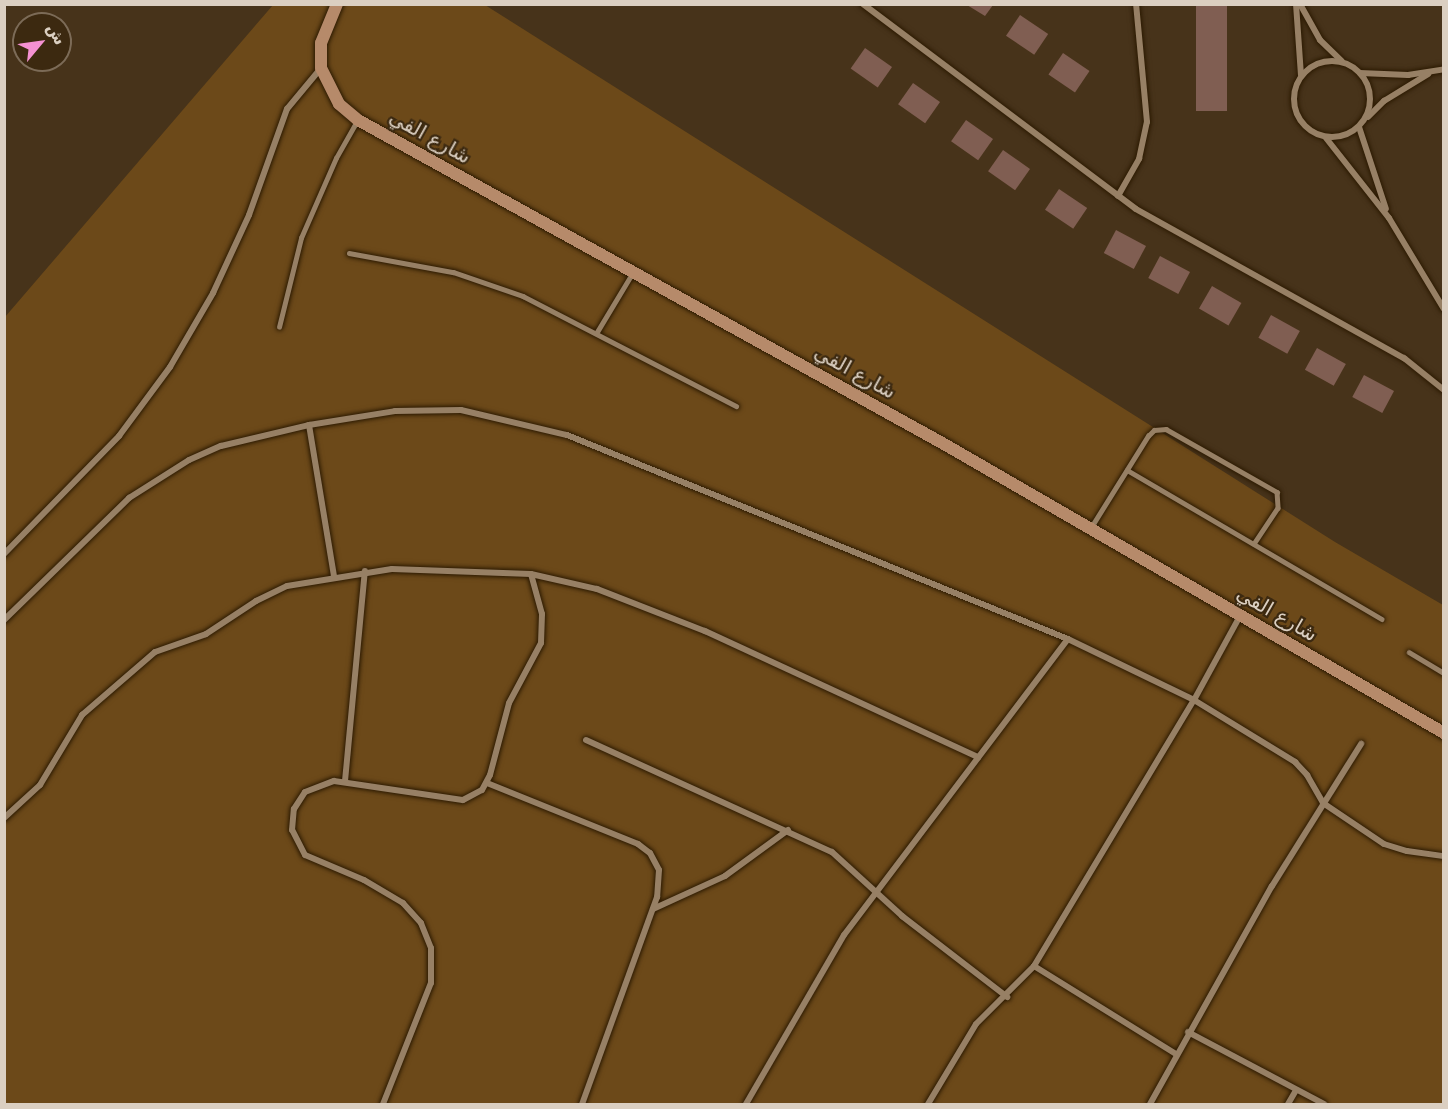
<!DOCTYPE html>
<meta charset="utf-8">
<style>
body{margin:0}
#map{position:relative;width:1448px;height:1109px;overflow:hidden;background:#47331a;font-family:"DejaVu Sans","Noto Sans Arabic",sans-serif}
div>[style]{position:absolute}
.green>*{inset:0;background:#6c4919}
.building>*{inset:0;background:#805e52;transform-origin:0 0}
.roads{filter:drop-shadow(0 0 2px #2c1a02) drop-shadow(0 0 2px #2c1a02)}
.lane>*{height:4.5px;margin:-2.25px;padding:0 2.25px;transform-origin:2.25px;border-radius:2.25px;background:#978065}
.street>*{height:6px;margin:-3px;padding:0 3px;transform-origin:3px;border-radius:3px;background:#978065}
.street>.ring{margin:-3px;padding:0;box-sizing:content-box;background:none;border:6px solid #978065;border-radius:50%}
.secondary>*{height:12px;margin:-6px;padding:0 6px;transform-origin:6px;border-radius:6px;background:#b68a6a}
span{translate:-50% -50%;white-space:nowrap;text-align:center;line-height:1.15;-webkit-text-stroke:4.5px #3c2910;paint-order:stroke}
.street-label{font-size:20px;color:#dbcfc1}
.frame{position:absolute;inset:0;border:6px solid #dbcfc1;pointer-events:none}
.north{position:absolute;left:12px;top:12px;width:60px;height:60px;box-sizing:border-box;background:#3c2910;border:2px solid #7c6b57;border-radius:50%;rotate:61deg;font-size:16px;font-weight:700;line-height:24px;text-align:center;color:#dbcfc1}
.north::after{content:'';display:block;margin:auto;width:21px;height:27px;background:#f591d2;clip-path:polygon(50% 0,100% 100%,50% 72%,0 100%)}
</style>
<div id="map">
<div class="green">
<div style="clip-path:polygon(273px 5px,485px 5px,1335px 542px,1443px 605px,1443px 1104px,5px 1104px,5px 317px)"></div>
</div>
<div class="building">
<div style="left:1196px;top:4px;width:31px;height:107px"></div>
<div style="clip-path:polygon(967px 5px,993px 5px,985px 16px)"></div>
<div style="left:1020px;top:15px;width:34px;height:25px;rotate:34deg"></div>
<div style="left:865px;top:48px;width:33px;height:25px;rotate:35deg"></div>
<div style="left:1063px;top:53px;width:32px;height:26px;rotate:34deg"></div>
<div style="left:913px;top:83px;width:33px;height:26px;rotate:35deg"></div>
<div style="left:966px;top:120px;width:33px;height:26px;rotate:35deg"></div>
<div style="left:1003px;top:150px;width:33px;height:26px;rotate:35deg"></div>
<div style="left:1059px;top:189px;width:34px;height:25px;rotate:34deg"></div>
<div style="left:1116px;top:230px;width:34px;height:26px;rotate:28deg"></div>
<div style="left:1160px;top:256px;width:34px;height:25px;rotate:28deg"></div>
<div style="left:1212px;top:286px;width:34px;height:26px;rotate:30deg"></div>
<div style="left:1271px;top:315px;width:33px;height:26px;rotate:29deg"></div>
<div style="left:1317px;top:348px;width:33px;height:25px;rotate:29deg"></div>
<div style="left:1364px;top:375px;width:34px;height:25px;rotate:28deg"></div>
</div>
<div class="roads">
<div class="lane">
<div style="left:349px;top:253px;width:106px;rotate:10.4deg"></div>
<div style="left:453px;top:272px;width:74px;rotate:18.9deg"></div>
<div style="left:523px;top:296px;width:240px;rotate:27.3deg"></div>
<div style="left:279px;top:327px;width:92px;rotate:-76.1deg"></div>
<div style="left:301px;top:238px;width:87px;rotate:-66.4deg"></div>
<div style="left:336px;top:158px;width:43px;rotate:-60.4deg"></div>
<div style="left:597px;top:332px;width:70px;rotate:-59deg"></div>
<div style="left:1127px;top:470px;width:295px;rotate:30.3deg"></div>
<div style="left:1090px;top:529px;width:110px;rotate:-58.1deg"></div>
<div style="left:1148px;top:436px;width:8px;rotate:-45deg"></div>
<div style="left:1154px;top:430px;width:12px;rotate:-5deg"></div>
<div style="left:1166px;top:429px;width:128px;rotate:29.6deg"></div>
<div style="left:1277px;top:492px;width:16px;rotate:86deg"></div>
<div style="left:1278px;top:508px;width:43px;rotate:123.7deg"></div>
<div style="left:1409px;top:652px;width:41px;rotate:31deg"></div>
</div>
<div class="street">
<div style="left:863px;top:4px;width:341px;rotate:36.9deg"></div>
<div style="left:1136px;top:209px;width:307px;rotate:29.1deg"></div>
<div style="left:1404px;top:358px;width:51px;rotate:38.7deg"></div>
<div style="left:1296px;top:4px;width:71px;rotate:86deg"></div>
<div style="left:1300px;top:4px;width:41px;rotate:60.9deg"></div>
<div style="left:1320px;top:40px;width:30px;rotate:44deg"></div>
<div class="ring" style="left:1294px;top:61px;width:70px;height:70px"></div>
<div style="left:1360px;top:73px;width:48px;rotate:2.4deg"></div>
<div style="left:1408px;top:75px;width:36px;rotate:-9deg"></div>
<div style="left:1368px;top:117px;width:23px;rotate:-45deg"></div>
<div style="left:1384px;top:101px;width:52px;rotate:-31.5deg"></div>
<div style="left:1359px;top:127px;width:86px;rotate:71.8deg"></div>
<div style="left:1326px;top:138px;width:102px;rotate:51.8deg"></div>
<div style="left:1389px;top:218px;width:106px;rotate:58.9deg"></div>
<div style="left:1118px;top:196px;width:43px;rotate:-60.4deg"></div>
<div style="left:1139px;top:159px;width:38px;rotate:-78deg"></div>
<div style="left:1147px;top:122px;width:119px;rotate:-95.3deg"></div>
<div style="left:309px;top:425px;width:153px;rotate:80.6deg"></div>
<div style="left:4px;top:554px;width:165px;rotate:-45.7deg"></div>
<div style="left:119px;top:436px;width:86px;rotate:-53.5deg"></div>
<div style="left:170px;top:367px;width:86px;rotate:-59.8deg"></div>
<div style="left:213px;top:293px;width:86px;rotate:-65.2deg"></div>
<div style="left:249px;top:215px;width:113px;rotate:-70.3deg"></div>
<div style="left:287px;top:109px;width:53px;rotate:-50.3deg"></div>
<div style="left:4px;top:620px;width:175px;rotate:-44.3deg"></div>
<div style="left:129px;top:498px;width:71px;rotate:-32.3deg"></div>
<div style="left:189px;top:460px;width:35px;rotate:-24deg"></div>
<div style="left:221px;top:446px;width:90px;rotate:-13.4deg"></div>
<div style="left:309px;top:425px;width:87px;rotate:-9.2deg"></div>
<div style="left:395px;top:411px;width:66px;rotate:-0.9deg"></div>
<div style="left:461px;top:410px;width:109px;rotate:13.3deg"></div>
<div style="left:567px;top:435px;width:541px;rotate:22.16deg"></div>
<div style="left:1068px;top:639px;width:140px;rotate:25.8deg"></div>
<div style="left:1194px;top:700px;width:119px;rotate:31.5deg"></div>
<div style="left:1295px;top:762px;width:18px;rotate:47deg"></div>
<div style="left:1307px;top:775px;width:32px;rotate:60deg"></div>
<div style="left:1323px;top:803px;width:73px;rotate:33.9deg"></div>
<div style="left:1384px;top:844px;width:24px;rotate:17deg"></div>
<div style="left:1407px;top:851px;width:37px;rotate:8deg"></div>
<div style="left:586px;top:740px;width:270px;rotate:24.5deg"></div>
<div style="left:832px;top:852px;width:95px;rotate:42.4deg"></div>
<div style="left:902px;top:916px;width:133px;rotate:37.6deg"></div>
<div style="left:345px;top:781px;width:211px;rotate:-84.6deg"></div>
<div style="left:487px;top:783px;width:163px;rotate:22deg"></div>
<div style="left:638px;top:844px;width:15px;rotate:37deg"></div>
<div style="left:650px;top:853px;width:19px;rotate:62deg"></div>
<div style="left:659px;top:870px;width:27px;rotate:94deg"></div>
<div style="left:657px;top:897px;width:220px;rotate:109.9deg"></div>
<div style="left:4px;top:818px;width:49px;rotate:-42.5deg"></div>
<div style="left:40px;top:785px;width:82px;rotate:-59deg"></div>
<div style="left:82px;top:715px;width:96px;rotate:-40.8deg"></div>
<div style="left:155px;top:652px;width:54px;rotate:-19.4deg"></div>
<div style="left:206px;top:634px;width:60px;rotate:-33.4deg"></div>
<div style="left:256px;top:601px;width:34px;rotate:-26deg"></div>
<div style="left:287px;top:586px;width:106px;rotate:-9.2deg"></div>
<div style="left:392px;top:569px;width:139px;rotate:2.1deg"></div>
<div style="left:531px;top:574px;width:68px;rotate:12.8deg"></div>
<div style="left:597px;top:589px;width:116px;rotate:21.3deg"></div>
<div style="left:705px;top:631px;width:301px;rotate:24.8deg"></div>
<div style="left:653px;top:909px;width:79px;rotate:-24.6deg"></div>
<div style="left:725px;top:876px;width:78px;rotate:-36.1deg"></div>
<div style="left:1034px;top:966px;width:167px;rotate:31.8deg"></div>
<div style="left:1188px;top:1032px;width:154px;rotate:27.9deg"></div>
<div style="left:383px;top:1104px;width:130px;rotate:-68.4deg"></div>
<div style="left:431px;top:983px;width:35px;rotate:-90deg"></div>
<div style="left:431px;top:948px;width:27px;rotate:-112deg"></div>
<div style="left:421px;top:923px;width:27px;rotate:-132deg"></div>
<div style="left:403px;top:903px;width:45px;rotate:-149.5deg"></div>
<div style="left:364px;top:880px;width:64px;rotate:-157deg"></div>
<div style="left:305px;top:855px;width:28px;rotate:-117deg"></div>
<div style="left:292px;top:830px;width:21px;rotate:-85deg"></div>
<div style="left:294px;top:809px;width:20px;rotate:-57deg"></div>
<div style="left:305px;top:792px;width:31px;rotate:-21deg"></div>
<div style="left:334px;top:781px;width:130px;rotate:8.4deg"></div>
<div style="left:463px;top:800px;width:21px;rotate:-28deg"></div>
<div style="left:482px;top:790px;width:17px;rotate:-62deg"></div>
<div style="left:490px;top:775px;width:74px;rotate:-75.2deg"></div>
<div style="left:509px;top:703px;width:68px;rotate:-61.9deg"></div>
<div style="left:541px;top:643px;width:29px;rotate:-88deg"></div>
<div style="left:542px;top:614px;width:41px;rotate:-105.4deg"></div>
<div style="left:746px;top:1104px;width:195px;rotate:-59.9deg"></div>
<div style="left:844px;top:935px;width:371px;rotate:-52.9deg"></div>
<div style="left:928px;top:1104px;width:93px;rotate:-59deg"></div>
<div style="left:976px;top:1024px;width:82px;rotate:-45deg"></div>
<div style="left:1034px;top:966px;width:310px;rotate:-59deg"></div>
<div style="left:1194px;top:700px;width:96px;rotate:-61.3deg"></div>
<div style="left:1150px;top:1104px;width:250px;rotate:-60.8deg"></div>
<div style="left:1272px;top:886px;width:168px;rotate:-57.9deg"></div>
<div style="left:1288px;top:1104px;width:16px;rotate:-60deg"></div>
</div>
<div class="secondary">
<div style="left:337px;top:4px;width:42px;rotate:112.3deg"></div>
<div style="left:321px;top:43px;width:25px;rotate:90deg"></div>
<div style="left:321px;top:68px;width:40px;rotate:63.4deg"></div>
<div style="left:339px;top:104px;width:25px;rotate:40deg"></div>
<div style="left:358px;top:120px;width:670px;rotate:28.94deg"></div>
<div style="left:944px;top:444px;width:578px;rotate:30.03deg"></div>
</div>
</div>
<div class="street-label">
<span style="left:430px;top:137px;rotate:29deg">شارع الفي</span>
<span style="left:855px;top:372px;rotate:29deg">شارع الفي</span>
<span style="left:1277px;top:614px;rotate:30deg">شارع الفي</span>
</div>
<div class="frame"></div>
<div class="north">ش</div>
</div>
